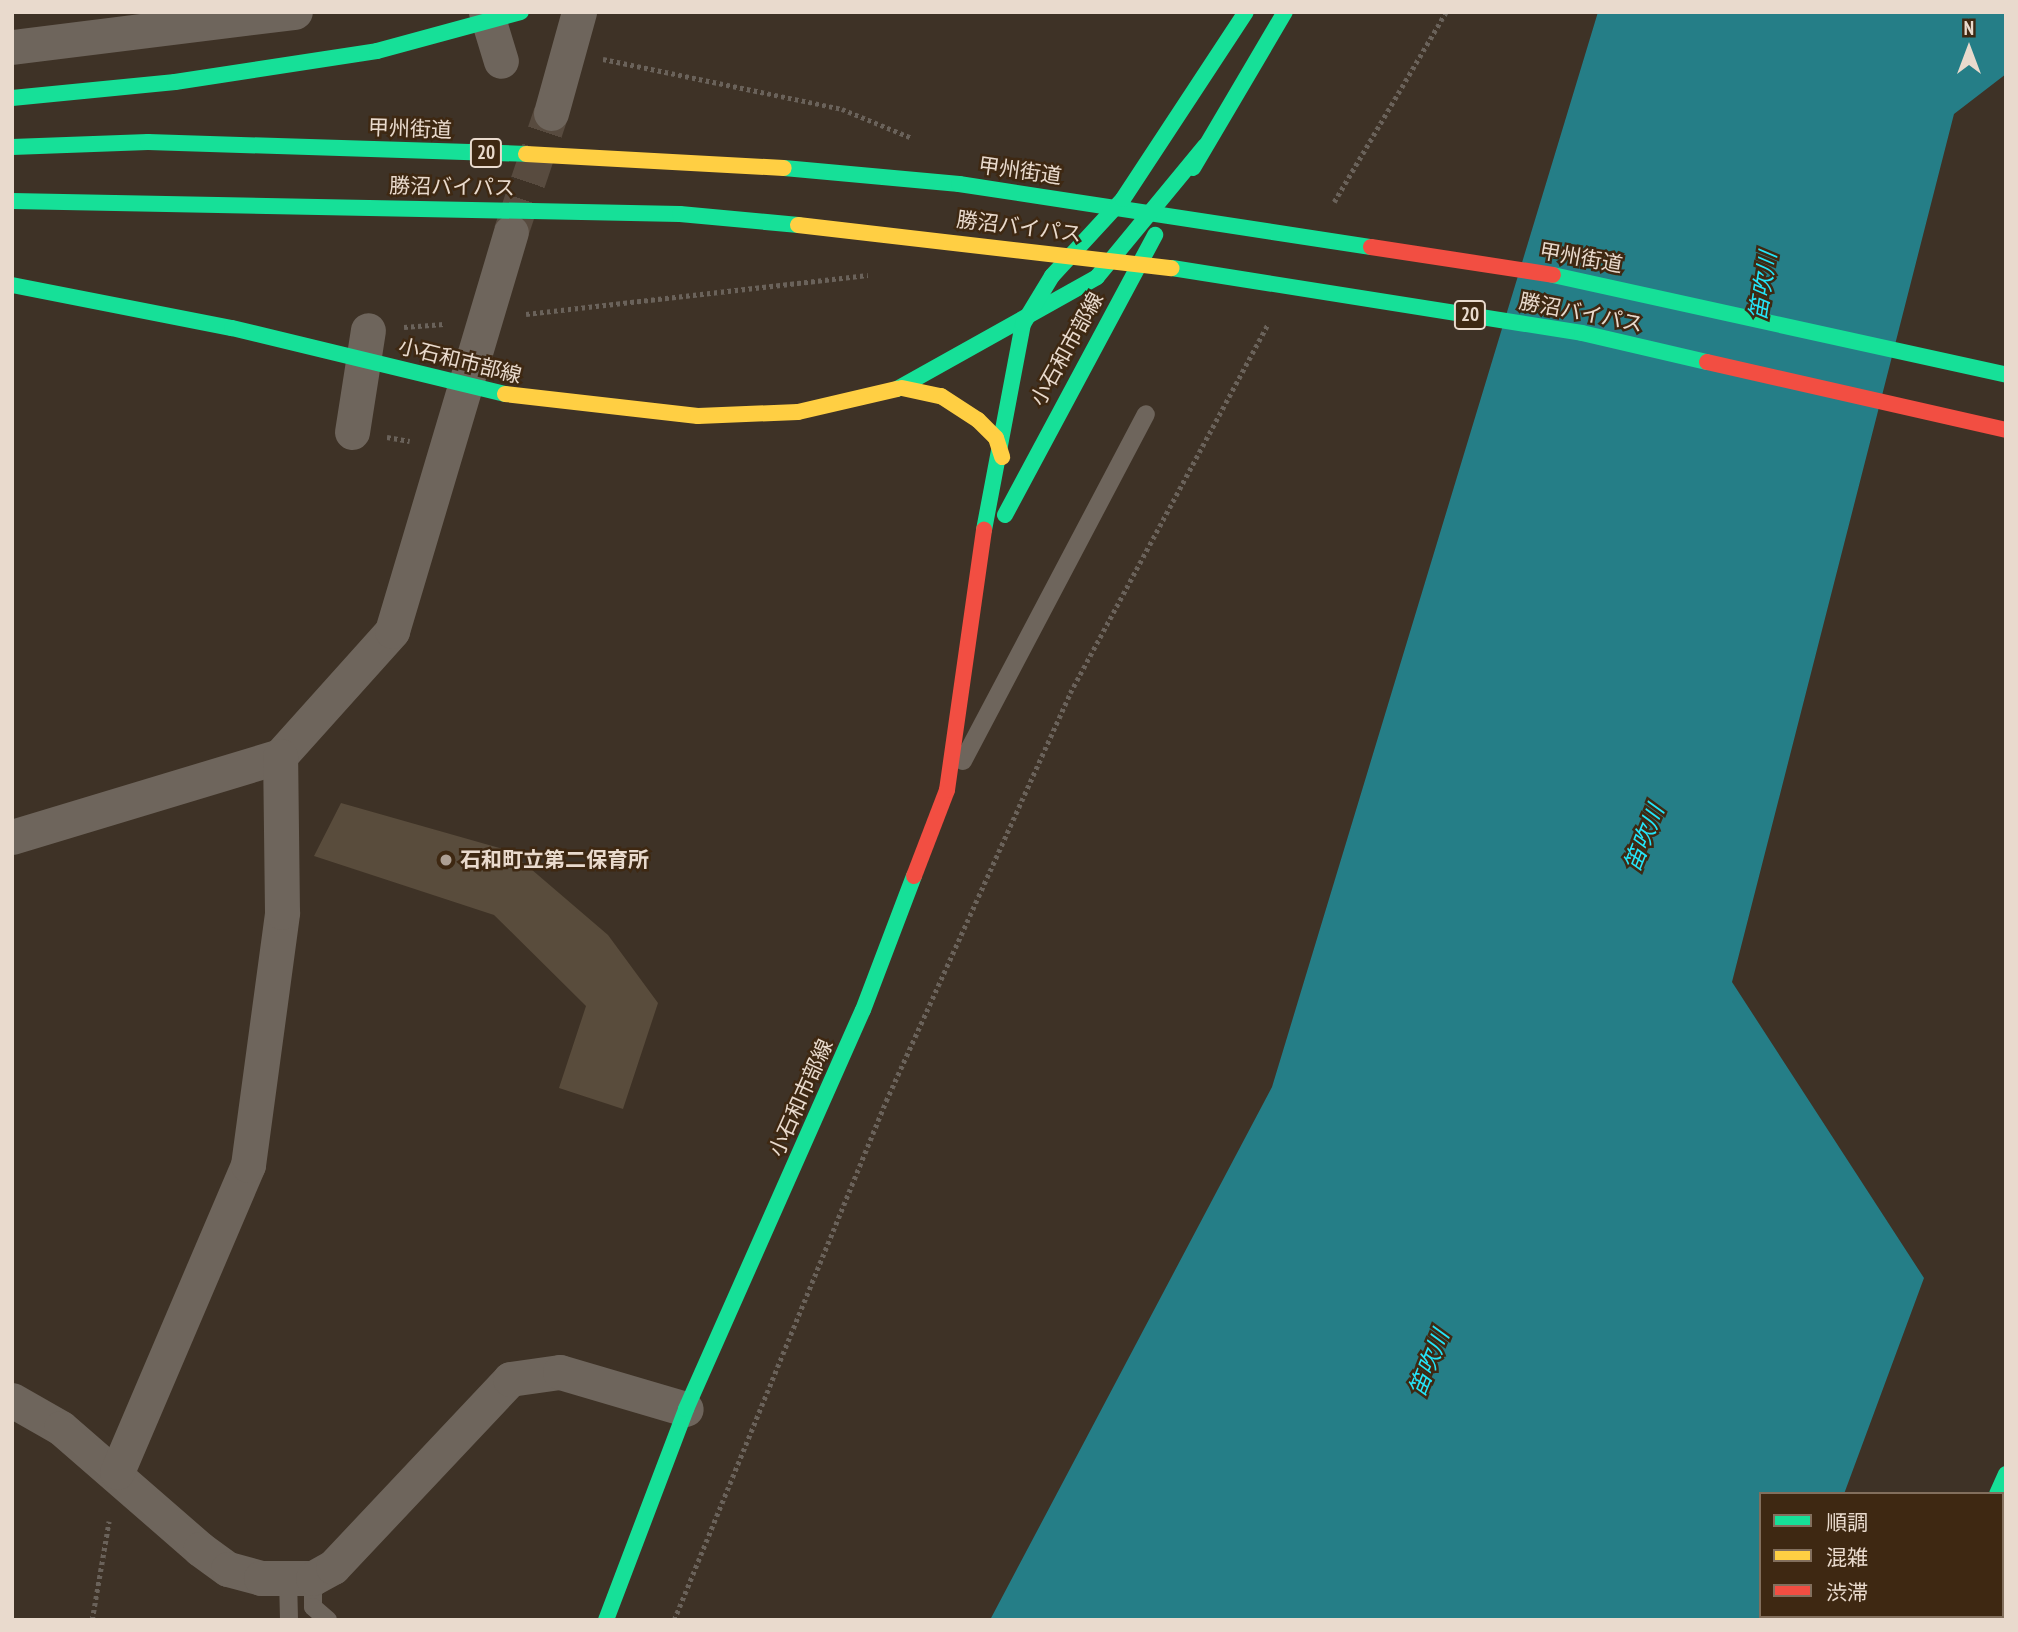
<!DOCTYPE html>
<meta charset="utf-8">
<style>
body{margin:0}
#map{position:relative;width:2018px;height:1632px;overflow:hidden;background:#3e3226;font-family:"PT Sans Narrow","Noto Sans JP",sans-serif}
div>[style]{position:absolute}
.water>*{inset:0;background:#257e87}
.building>*{inset:0;background:#594c3c}
.street-tunnel>*{height:35px;margin-top:-17.5px;transform-origin:0;background:repeating-linear-gradient(90deg,#584b3f 0 35px,transparent 0 53px)}
.path>*{height:4.5px;margin-top:-2.25px;transform-origin:0;background:repeating-linear-gradient(90deg,#6a625a 0 3.5px,transparent 0 7px)}
.lane>*{height:18px;margin:-9px;padding:0 9px;transform-origin:9px;border-radius:9px;background:#6e655c}
.street>*{height:35px;margin:-17.5px;padding:0 17.5px;transform-origin:17.5px;border-radius:17.5px;background:#6e655c}
.fast>*{height:16px;margin:-8px;padding:0 8px;transform-origin:8px;border-radius:8px;background:#16e098}
.slow>*{height:16px;margin:-8px;padding:0 8px;transform-origin:8px;border-radius:8px;background:#ffcf43}
.jam>*{height:16px;margin:-8px;padding:0 8px;transform-origin:8px;border-radius:8px;background:#f24e42}
.dots>*{width:19px;height:19px;translate:-50% -50%;box-sizing:border-box;border:4px solid #3e2812;border-radius:50%}
span{translate:-50% -50%;white-space:nowrap;text-align:center;line-height:1.15;-webkit-text-stroke:5px #3e2812;paint-order:stroke}
.shield-label span{padding:2px 5px;background:#3e2812;border:2px solid;border-radius:5px;-webkit-text-stroke-width:0}
.shield-label{font-size:19px;color:#e9dacd;font-weight:700}
.street-label{font-size:21px;color:#e9dacd}
.poi-label{font-size:21px;color:#e9dacd;font-weight:700}
.left{translate:0 -50%;text-align:left}
.water-label{font-size:23px;color:#24e5f9;font-style:italic}
.frame{position:absolute;inset:0;border:14px solid #e9dacd;pointer-events:none}
.legend{position:absolute;left:1759px;top:1492px;width:245px;height:126px;box-sizing:border-box;background:#3e2812;border:2px solid #826f5d;margin:0;padding:9px 12px;list-style:none;font-size:21px;color:#e9dacd}
.legend li{display:flex;align-items:center;gap:14px;height:35px}
.legend b{width:35px;border:2px solid #826f5d}
.north{position:absolute;left:1934px;top:14px;width:70px;height:70px;-webkit-text-stroke:5px #3e2812;paint-order:stroke;rotate:0deg;font-size:19px;font-weight:700;line-height:28px;text-align:center;color:#e9dacd}
.north::after{content:'';display:block;margin:auto;width:24px;height:32px;background:#e9dacd;clip-path:polygon(50% 0,100% 100%,50% 72%,0 100%)}
</style>
<div id="map">
<div class="water">
<div style="clip-path:polygon(1598px 12px,2006px 12px,2006px 74px,1954px 114px,1732px 982px,1924px 1278px,1844px 1494px,1761px 1494px,1761px 1616px,1797px 1620px,990px 1620px,1272px 1087px)"></div>
</div>
<div class="building">
<div style="clip-path:polygon(341px 803px,510px 851px,608px 935px,658px 1003px,623px 1109px,559px 1088px,586px 1006px,494px 915px,314px 856px)"></div>
</div>
<div class="street-tunnel">
<div style="left:511px;top:232px;width:126px;rotate:-71.4deg"></div>
</div>
<div class="path">
<div style="left:603px;top:59px;width:244px;rotate:11.8deg"></div>
<div style="left:842px;top:109px;width:76px;rotate:22.5deg"></div>
<div style="left:1334px;top:202px;width:221px;rotate:-59.5deg"></div>
<div style="left:526px;top:314px;width:344px;rotate:-6.5deg"></div>
<div style="left:404px;top:327px;width:40px;rotate:-4.3deg"></div>
<div style="left:387px;top:437px;width:23px;rotate:10deg"></div>
<div style="left:92px;top:1620px;width:100px;rotate:-80.3deg"></div>
<div style="left:674px;top:1620px;width:561px;rotate:-67.78deg"></div>
<div style="left:886px;top:1101px;width:448px;rotate:-65.7deg"></div>
<div style="left:1070px;top:693px;width:419px;rotate:-61.8deg"></div>
</div>
<div class="lane">
<div style="left:963px;top:761px;width:392px;rotate:-62.2deg"></div>
<div style="left:288px;top:1578px;width:42px;rotate:88.6deg"></div>
<div style="left:313px;top:1578px;width:29px;rotate:90deg"></div>
<div style="left:313px;top:1607px;width:20px;rotate:41deg"></div>
</div>
<div class="street">
<div style="left:486px;top:12px;width:51px;rotate:73deg"></div>
<div style="left:12px;top:47px;width:285px;rotate:-7.1deg"></div>
<div style="left:551px;top:113px;width:105px;rotate:-74.5deg"></div>
<div style="left:352px;top:432px;width:103px;rotate:-81.1deg"></div>
<div style="left:12px;top:837px;width:280px;rotate:-16.8deg"></div>
<div style="left:280px;top:756px;width:168px;rotate:-48.1deg"></div>
<div style="left:392px;top:631px;width:416px;rotate:-73.4deg"></div>
<div style="left:12px;top:1400px;width:56px;rotate:29.7deg"></div>
<div style="left:61px;top:1428px;width:184px;rotate:41deg"></div>
<div style="left:200px;top:1549px;width:34px;rotate:36deg"></div>
<div style="left:228px;top:1569px;width:34px;rotate:15deg"></div>
<div style="left:261px;top:1578px;width:52px"></div>
<div style="left:313px;top:1578px;width:23px;rotate:-29deg"></div>
<div style="left:333px;top:1567px;width:258px;rotate:-46.7deg"></div>
<div style="left:510px;top:1379px;width:50px;rotate:-8deg"></div>
<div style="left:560px;top:1372px;width:131px;rotate:16.4deg"></div>
<div style="left:117px;top:1472px;width:334px;rotate:-66.9deg"></div>
<div style="left:248px;top:1165px;width:255px;rotate:-82.3deg"></div>
<div style="left:282px;top:912px;width:156px;rotate:-90.7deg"></div>
</div>
<div class="fast">
<div style="left:12px;top:98px;width:164px;rotate:-5.6deg"></div>
<div style="left:175px;top:82px;width:204px;rotate:-8.7deg"></div>
<div style="left:377px;top:51px;width:149px;rotate:-15.2deg"></div>
<div style="left:12px;top:147px;width:136px;rotate:-2.1deg"></div>
<div style="left:148px;top:142px;width:378px;rotate:1.8deg"></div>
<div style="left:784px;top:168px;width:176px;rotate:5.2deg"></div>
<div style="left:959px;top:184px;width:417px;rotate:8.7deg"></div>
<div style="left:1193px;top:168px;width:181px;rotate:-59.5deg"></div>
<div style="left:12px;top:201px;width:668px;rotate:1.11deg"></div>
<div style="left:680px;top:214px;width:119px;rotate:5.3deg"></div>
<div style="left:1172px;top:268px;width:415px;rotate:9deg"></div>
<div style="left:1582px;top:333px;width:128px;rotate:13.1deg"></div>
<div style="left:1553px;top:275px;width:464px;rotate:12.4deg"></div>
<div style="left:12px;top:285px;width:224px;rotate:11.1deg"></div>
<div style="left:232px;top:328px;width:281px;rotate:13.6deg"></div>
<div style="left:897px;top:389px;width:229px;rotate:-29.2deg"></div>
<div style="left:1097px;top:277px;width:170px;rotate:-50.5deg"></div>
<div style="left:1005px;top:515px;width:318px;rotate:-61.8deg"></div>
<div style="left:984px;top:530px;width:210px;rotate:-79.3deg"></div>
<div style="left:1023px;top:324px;width:56px;rotate:-58.9deg"></div>
<div style="left:1052px;top:276px;width:105px;rotate:-47.3deg"></div>
<div style="left:1123px;top:199px;width:224px;rotate:-56.7deg"></div>
<div style="left:1997px;top:1494px;width:22px;rotate:-66deg"></div>
<div style="left:606px;top:1620px;width:226px;rotate:-69.2deg"></div>
<div style="left:686px;top:1409px;width:436px;rotate:-66.1deg"></div>
<div style="left:863px;top:1010px;width:143px;rotate:-69.2deg"></div>
<div style="left:1944px;top:1620px;width:4px;rotate:-76deg"></div>
</div>
<div class="slow">
<div style="left:526px;top:154px;width:258px;rotate:3.1deg"></div>
<div style="left:798px;top:225px;width:376px;rotate:6.6deg"></div>
<div style="left:902px;top:388px;width:40px;rotate:12deg"></div>
<div style="left:941px;top:396px;width:44px;rotate:33deg"></div>
<div style="left:978px;top:420px;width:25px;rotate:45deg"></div>
<div style="left:996px;top:438px;width:20px;rotate:72deg"></div>
<div style="left:505px;top:394px;width:194px;rotate:6.5deg"></div>
<div style="left:698px;top:416px;width:100px;rotate:-2.3deg"></div>
<div style="left:798px;top:412px;width:102px;rotate:-13.1deg"></div>
</div>
<div class="jam">
<div style="left:1371px;top:247px;width:184px;rotate:8.7deg"></div>
<div style="left:1707px;top:362px;width:307px;rotate:12.8deg"></div>
<div style="left:914px;top:876px;width:92px;rotate:-69deg"></div>
<div style="left:947px;top:790px;width:263px;rotate:-81.9deg"></div>
</div>
<div class="dots">
<div style="left:446px;top:860px;background:#ad9f93"></div>
</div>
<div class="shield-label">
<span style="left:486px;top:153px">20</span>
<span style="left:1470px;top:315px">20</span>
</div>
<div class="street-label">
<span style="left:410px;top:129px;rotate:2deg">甲州街道</span>
<span style="left:1020px;top:171px;rotate:8deg">甲州街道</span>
<span style="left:452px;top:187px;rotate:1deg">勝沼バイパス</span>
<span style="left:1019px;top:227px;rotate:7deg">勝沼バイパス</span>
<span style="left:1581px;top:258px;rotate:10deg">甲州街道</span>
<span style="left:1581px;top:313px;rotate:11deg">勝沼バイパス</span>
<span style="left:1067px;top:349px;rotate:-61deg">小石和市部線</span>
<span style="left:460px;top:361px;rotate:14deg">小石和市部線</span>
<span style="left:801px;top:1098px;rotate:-66deg">小石和市部線</span>
</div>
<div class="poi-label">
<span class="left" style="left:460px;top:860px">石和町立第二保育所</span>
</div>
<div class="water-label">
<span style="left:1763px;top:286px;rotate:-81deg">笛吹川</span>
<span style="left:1644px;top:838px;rotate:-68deg">笛吹川</span>
<span style="left:1429px;top:1363px;rotate:-68deg">笛吹川</span>
</div>
<div class="frame"></div>
<ul class="legend">
<li><b style="height:9px;background:#16e098"></b>順調</li>
<li><b style="height:9px;background:#ffcf43"></b>混雑</li>
<li><b style="height:9px;background:#f24e42"></b>渋滞</li>
</ul>
<div class="north">N</div>
</div>
